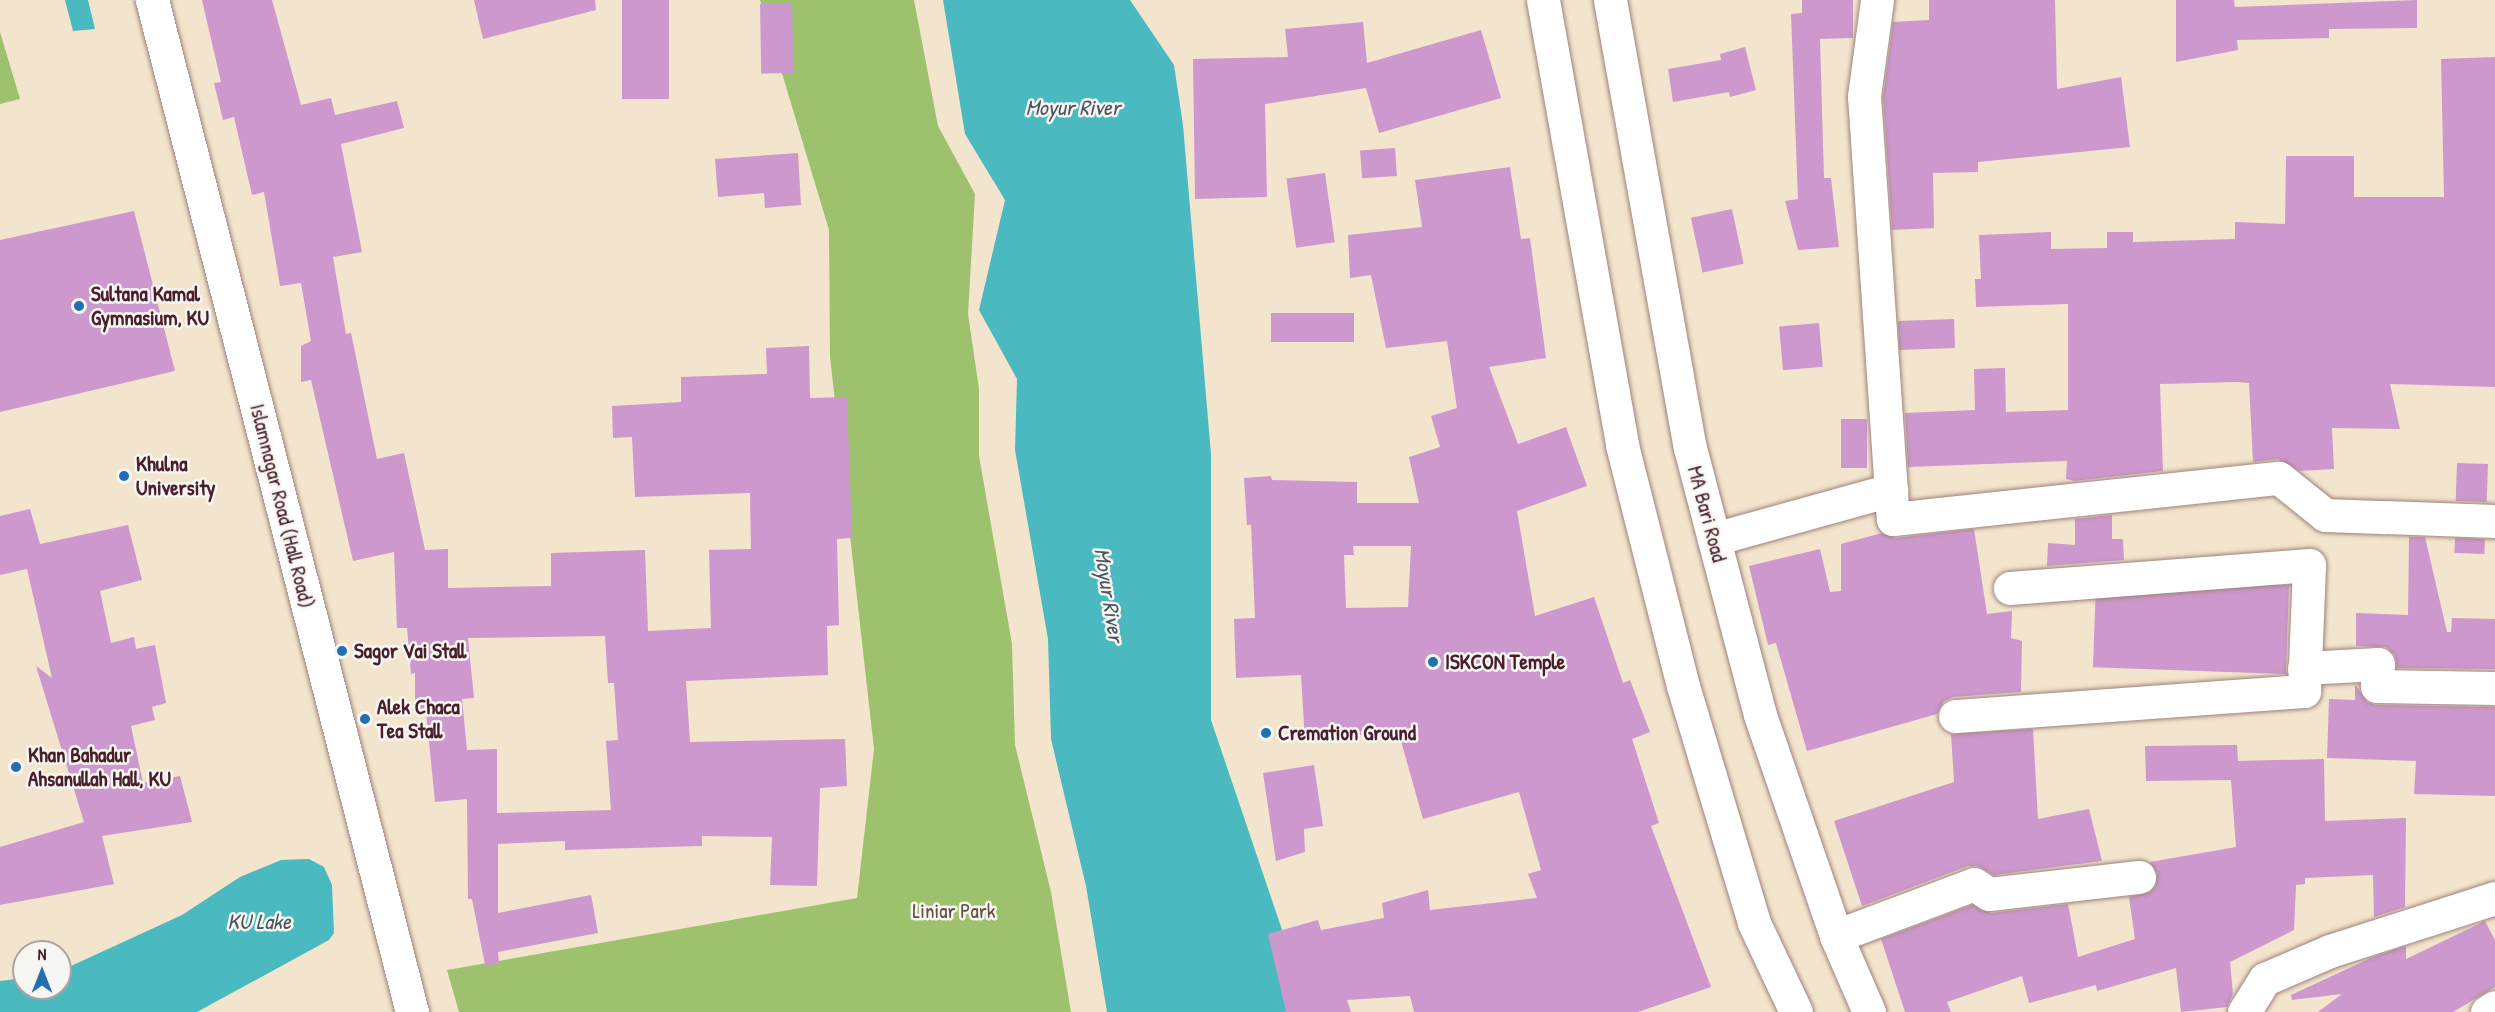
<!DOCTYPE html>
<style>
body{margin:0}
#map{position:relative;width:2495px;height:1012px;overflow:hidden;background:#f3e4cd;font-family:"Patrick Hand",sans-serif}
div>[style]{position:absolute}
.green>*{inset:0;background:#9dc16c}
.water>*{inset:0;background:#4abac0}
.building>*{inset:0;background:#cd98cd;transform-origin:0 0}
.roads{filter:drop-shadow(0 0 2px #9e827c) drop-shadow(0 0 2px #9e827c)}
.minor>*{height:33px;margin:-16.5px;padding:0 16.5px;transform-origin:16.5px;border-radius:16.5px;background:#fff}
.primary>*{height:33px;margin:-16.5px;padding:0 16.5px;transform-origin:16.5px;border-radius:16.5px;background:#fff}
.dots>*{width:16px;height:16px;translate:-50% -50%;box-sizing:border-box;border:3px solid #f6f6f2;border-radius:50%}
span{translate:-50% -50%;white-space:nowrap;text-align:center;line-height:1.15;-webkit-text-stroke:5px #f6f6f2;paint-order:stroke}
.poi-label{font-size:21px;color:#4a1f2b;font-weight:700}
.left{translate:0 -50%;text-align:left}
.street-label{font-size:21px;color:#4a1f2b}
.park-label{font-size:21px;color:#63503e}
.water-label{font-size:22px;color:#4a555f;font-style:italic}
.north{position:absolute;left:12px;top:940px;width:60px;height:60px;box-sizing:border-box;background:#f6f6f2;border:2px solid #b1a0a2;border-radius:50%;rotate:0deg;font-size:16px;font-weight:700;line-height:24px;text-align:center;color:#4a1f2b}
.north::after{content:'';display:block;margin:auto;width:21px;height:27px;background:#1f6fb2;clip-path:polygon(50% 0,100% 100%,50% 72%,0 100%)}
</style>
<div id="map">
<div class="green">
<div style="clip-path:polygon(760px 0,914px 0,938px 126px,975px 194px,968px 314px,979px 389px,979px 456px,1012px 644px,1015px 745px,1051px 892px,1071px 1012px,459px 1012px,447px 970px,857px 898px,874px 749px,830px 357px,829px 230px)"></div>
<div style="clip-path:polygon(0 32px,20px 99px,0 104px)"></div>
</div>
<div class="water">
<div style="clip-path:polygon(65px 0,88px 0,95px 29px,73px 31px)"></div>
<div style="clip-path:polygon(943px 0,1130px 0,1174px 65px,1183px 125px,1211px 454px,1211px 720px,1297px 974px,1304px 1012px,1107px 1012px,1086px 886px,1051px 739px,1048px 639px,1015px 450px,1017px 379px,979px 310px,1005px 200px,965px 134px)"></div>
<div style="clip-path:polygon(309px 859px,324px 867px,332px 885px,334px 933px,329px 940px,197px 1012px,0 1012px,0 981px,24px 978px,24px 988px,60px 988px,60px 971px,182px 915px,240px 877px,281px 860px)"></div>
</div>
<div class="building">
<div style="clip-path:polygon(evenodd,202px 0,272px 0,301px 105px,331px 98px,335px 115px,397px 101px,404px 128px,341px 144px,362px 252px,333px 257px,346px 334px,351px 333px,377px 459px,404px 453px,425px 550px,448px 549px,448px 588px,551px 586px,551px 553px,645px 550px,648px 631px,711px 628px,709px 550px,751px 549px,750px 493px,635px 497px,632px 437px,613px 438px,612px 406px,681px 402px,681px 377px,767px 374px,766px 348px,809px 346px,810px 398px,847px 397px,852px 538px,837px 539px,839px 625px,827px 626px,828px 675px,686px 681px,690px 742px,845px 739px,847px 786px,820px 788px,817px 886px,770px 885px,772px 837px,702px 836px,702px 846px,565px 850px,565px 841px,498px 844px,498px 913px,591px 895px,598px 933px,498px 952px,499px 964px,485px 965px,472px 899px,468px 899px,467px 799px,435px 802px,426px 711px,415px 711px,415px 673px,411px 674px,407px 628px,397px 628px,394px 552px,353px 561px,311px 380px,301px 382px,301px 346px,311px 341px,301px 283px,280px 286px,264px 192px,252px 195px,234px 117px,223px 120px,214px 83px,221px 82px,202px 0,605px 636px,608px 683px,614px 683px,618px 740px,606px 741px,611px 810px,497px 813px,497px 749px,467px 750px,462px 699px,474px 698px,468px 638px,605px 636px)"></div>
<div style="clip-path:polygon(474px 0,595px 0,596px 10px,483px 39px)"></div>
<div style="left:622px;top:0;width:47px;height:99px"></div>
<div style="clip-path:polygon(1802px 0,1853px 0,1853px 38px,1820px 39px,1824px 178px,1831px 178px,1839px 247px,1798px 250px,1785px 201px,1798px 199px,1791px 14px,1802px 13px)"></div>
<div style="clip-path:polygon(1929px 0,2055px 0,2057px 89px,2121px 77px,2130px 147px,1978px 162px,1978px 172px,1933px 173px,1934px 228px,1892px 230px,1883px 97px,1893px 22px,1929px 20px)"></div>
<div style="clip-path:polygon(2176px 0,2234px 0,2235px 7px,2417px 0,2417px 28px,2329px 29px,2329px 38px,2237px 40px,2238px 50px,2176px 62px)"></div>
<div style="left:792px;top:3px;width:70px;height:32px;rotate:89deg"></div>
<div style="clip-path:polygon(1363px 22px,1367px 63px,1481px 30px,1501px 98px,1379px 133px,1366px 88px,1265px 104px,1267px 197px,1195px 199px,1193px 59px,1288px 57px,1285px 29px)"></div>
<div style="clip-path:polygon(1745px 47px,1756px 90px,1730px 97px,1729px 92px,1673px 102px,1668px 69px,1721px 60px,1720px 54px)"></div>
<div style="clip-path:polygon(2495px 57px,2495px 387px,2390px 384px,2400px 429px,2332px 428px,2334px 469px,2300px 471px,2278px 459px,2253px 462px,2249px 383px,2238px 382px,2160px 384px,2163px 471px,2074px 481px,2066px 479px,2067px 461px,1908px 467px,1905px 413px,1975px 410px,1974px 369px,2005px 368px,2006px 412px,2068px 410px,2068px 304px,1976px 307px,1975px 279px,1981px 279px,1979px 235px,2051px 232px,2051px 249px,2107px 248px,2107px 232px,2133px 232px,2133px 242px,2235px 239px,2235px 222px,2285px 224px,2286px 156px,2354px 156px,2354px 197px,2444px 197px,2441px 59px)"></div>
<div style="left:1395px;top:148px;width:28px;height:35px;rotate:86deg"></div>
<div style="clip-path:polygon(798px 153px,801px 205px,765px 208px,764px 193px,718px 197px,715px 159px)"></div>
<div style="clip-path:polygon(evenodd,1510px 167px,1521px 239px,1530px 238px,1546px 358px,1489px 367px,1518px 444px,1566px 427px,1587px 486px,1517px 511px,1535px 616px,1594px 597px,1623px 683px,1630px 680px,1650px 732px,1632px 739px,1659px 823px,1651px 826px,1711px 987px,1638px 1012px,1414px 1012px,1410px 996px,1347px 1000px,1351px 1012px,1286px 1012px,1268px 934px,1318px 920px,1321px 930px,1384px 918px,1382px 903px,1428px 890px,1430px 910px,1537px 898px,1528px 874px,1541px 870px,1519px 792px,1423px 819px,1399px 734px,1371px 739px,1370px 734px,1305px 741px,1301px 675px,1236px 678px,1234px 619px,1255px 618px,1251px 525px,1247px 525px,1244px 478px,1271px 476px,1272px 480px,1357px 482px,1357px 503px,1419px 503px,1409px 457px,1440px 447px,1431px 416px,1457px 408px,1447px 341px,1386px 348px,1371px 275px,1350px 278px,1348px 235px,1422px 227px,1415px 180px,1510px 167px,1353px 546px,1411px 546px,1408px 607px,1346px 608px,1344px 555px,1354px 555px,1353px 546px)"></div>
<div style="left:1325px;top:173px;width:70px;height:39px;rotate:82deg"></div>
<div style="left:1732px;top:209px;width:56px;height:42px;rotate:78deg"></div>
<div style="clip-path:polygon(134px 211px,175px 371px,0 412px,0 240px)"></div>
<div style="left:1354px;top:313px;width:29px;height:83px;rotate:90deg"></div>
<div style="left:1954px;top:319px;width:29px;height:56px;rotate:88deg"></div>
<div style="left:1819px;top:323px;width:44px;height:40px;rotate:85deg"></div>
<div style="left:1841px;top:419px;width:26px;height:49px"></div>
<div style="left:2457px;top:463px;width:31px;height:38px;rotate:2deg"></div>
<div style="clip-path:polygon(30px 509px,40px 544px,128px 525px,142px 580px,100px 591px,111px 643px,134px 637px,136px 649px,155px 645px,166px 703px,152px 707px,155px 720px,131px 726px,143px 783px,180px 776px,192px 822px,102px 836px,114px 884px,0 905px,0 847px,84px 822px,36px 666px,52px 678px,27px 569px,0 575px,0 516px)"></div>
<div style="clip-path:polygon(2112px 515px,2112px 539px,2123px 539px,2124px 560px,2047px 566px,2048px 543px,2075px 545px,2075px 519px)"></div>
<div style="clip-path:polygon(1974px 529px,1987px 614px,2012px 611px,2011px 638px,2022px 641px,2021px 692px,1953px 697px,1944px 701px,1937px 714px,1807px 751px,1776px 643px,1768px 645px,1749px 566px,1820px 549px,1830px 592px,1841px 591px,1841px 544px,1882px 533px,1895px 538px)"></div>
<div style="clip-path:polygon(2409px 537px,2425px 537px,2447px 632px,2451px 632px,2452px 618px,2495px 619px,2495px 669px,2397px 668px,2395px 655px,2386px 647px,2356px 646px,2356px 613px,2408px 615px)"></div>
<div style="left:2455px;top:538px;width:30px;height:15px;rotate:2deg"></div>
<div style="left:2289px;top:585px;width:89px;height:193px;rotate:92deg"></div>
<div style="clip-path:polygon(2355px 684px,2367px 702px,2376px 705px,2495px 707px,2495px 796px,2414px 794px,2416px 761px,2327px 758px,2329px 699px,2355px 700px)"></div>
<div style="clip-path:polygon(2033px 729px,2038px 819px,2089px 809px,2102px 861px,1994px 875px,1977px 866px,1968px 866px,1862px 906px,1834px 821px,1954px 782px,1951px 734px)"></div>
<div style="clip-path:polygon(2237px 745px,2238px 761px,2324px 759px,2325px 821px,2406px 818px,2405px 907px,2374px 917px,2373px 875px,2305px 878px,2305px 884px,2296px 885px,2294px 930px,2230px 962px,2233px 994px,2227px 1007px,2181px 1012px,2176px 968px,2097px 991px,2096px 985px,2029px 1003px,2022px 976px,1947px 1002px,1951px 1012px,1905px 1012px,1881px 939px,1972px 905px,1991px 913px,2068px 904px,2078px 957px,2135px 939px,2129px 897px,2150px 892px,2156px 885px,2157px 874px,2150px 862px,2236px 847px,2231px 780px,2146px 781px,2145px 746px)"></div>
<div style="clip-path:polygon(1314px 765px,1323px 826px,1304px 829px,1305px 852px,1276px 861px,1263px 773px)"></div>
<div style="clip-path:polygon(2485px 921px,2495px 940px,2495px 987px,2453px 1012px,2318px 1012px,2342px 994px,2292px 1000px,2291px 995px,2373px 957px,2406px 946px,2406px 959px)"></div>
</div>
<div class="roads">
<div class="minor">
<div style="left:152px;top:0;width:1045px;rotate:75.59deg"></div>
<div style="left:1877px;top:0;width:97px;rotate:97.7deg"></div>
<div style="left:1864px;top:96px;width:424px;rotate:86.1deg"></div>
<div style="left:1893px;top:519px;width:388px;rotate:-6.1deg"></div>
<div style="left:2279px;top:478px;width:59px;rotate:38.8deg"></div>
<div style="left:2325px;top:515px;width:170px;rotate:2deg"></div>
<div style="left:1714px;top:539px;width:184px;rotate:-15.5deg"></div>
<div style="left:2304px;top:668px;width:74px;rotate:-3.1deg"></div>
<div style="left:2378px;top:664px;width:22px;rotate:93deg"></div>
<div style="left:2377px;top:686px;width:118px;rotate:1deg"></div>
<div style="left:1955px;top:716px;width:350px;rotate:-4.1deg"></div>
<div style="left:2304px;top:691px;width:126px;rotate:-87.7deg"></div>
<div style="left:2309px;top:565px;width:300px;rotate:175.6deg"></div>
<div style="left:1836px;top:936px;width:147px;rotate:-20.6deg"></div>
<div style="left:1974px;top:884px;width:18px;rotate:34deg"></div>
<div style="left:1989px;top:894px;width:151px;rotate:-6.5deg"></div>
<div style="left:2244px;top:1012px;width:39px;rotate:-58deg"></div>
<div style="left:2265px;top:979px;width:71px;rotate:-23.3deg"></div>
<div style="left:2330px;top:951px;width:173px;rotate:-17.8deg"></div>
<div style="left:2487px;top:1012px;width:9px;rotate:-32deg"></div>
</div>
<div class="primary">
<div style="left:1543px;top:0;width:452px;rotate:79.9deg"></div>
<div style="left:1622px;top:445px;width:249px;rotate:75.8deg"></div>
<div style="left:1683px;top:686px;width:247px;rotate:73.3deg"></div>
<div style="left:1754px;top:923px;width:98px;rotate:64.7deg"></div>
<div style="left:1610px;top:0;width:455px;rotate:79.9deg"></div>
<div style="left:1690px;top:448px;width:276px;rotate:75.3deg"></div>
<div style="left:1760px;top:715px;width:234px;rotate:71deg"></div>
<div style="left:1836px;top:936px;width:83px;rotate:66.5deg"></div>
</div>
</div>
<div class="dots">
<div style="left:79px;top:306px;background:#1f6fb2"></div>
<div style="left:124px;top:476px;background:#1f6fb2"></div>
<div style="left:342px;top:651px;background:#1f6fb2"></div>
<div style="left:1433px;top:662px;background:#1f6fb2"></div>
<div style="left:365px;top:719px;background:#1f6fb2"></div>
<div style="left:1266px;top:733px;background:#1f6fb2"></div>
<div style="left:16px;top:767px;background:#1f6fb2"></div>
</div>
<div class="poi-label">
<span class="left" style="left:91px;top:306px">Sultana Kamal<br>Gymnasium, KU</span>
<span class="left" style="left:136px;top:476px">Khulna<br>University</span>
<span class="left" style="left:354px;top:651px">Sagor Vai Stall</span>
<span class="left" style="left:1445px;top:662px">ISKCON Temple</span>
<span class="left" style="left:377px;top:719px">Alek Chaca<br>Tea Stall</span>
<span class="left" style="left:1278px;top:733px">Cremation Ground</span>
<span class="left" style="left:28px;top:767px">Khan Bahadur<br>Ahsanullah Hall, KU</span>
</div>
<div class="street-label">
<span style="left:282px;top:506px;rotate:76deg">Islamnagar Road (Hall Road)</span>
<span style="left:1707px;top:514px;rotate:75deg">MA Bari Road</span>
</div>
<div class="park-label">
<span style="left:954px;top:911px">Liniar Park</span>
</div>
<div class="water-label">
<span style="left:1073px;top:108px">Moyur River</span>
<span style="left:1109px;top:595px;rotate:81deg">Moyur River</span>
<span style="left:259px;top:922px">KU Lake</span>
</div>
<div class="north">N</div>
</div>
